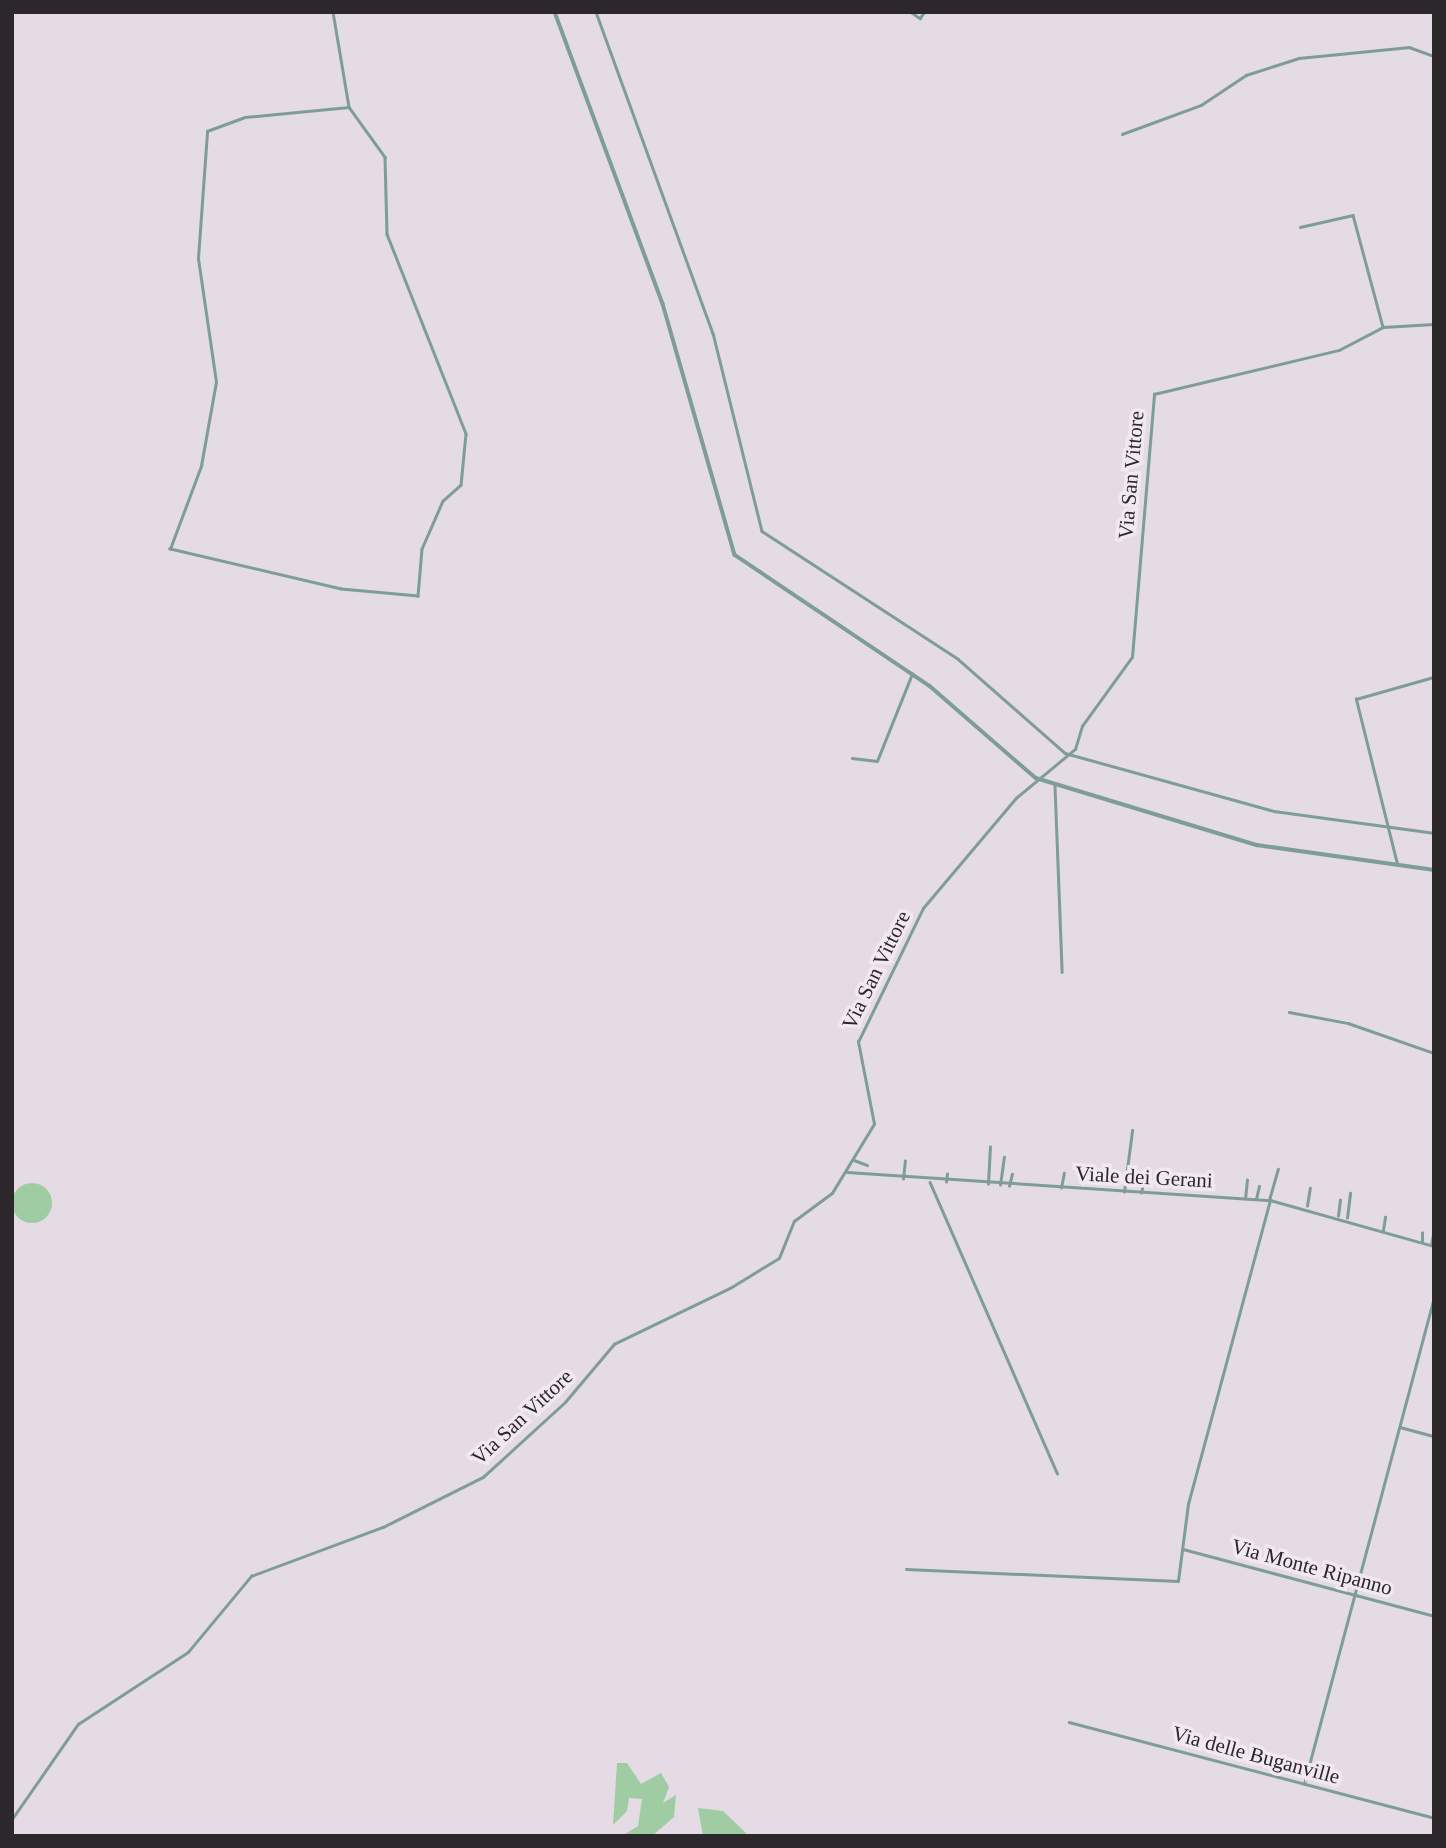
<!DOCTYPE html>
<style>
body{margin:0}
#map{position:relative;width:1446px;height:1848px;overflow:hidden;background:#e4dbe4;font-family:"Times New Roman",serif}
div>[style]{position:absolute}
.green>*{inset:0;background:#9fcca3}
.round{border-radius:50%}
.minor>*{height:2.5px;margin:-1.25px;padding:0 1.25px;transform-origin:1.25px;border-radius:1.25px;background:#7e9d99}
.tertiary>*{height:3.5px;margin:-1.75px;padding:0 1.75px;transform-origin:1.75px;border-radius:1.75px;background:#7e9d99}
span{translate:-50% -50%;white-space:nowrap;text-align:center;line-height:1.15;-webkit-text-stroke:7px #f1e8f1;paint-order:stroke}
.street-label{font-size:21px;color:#2b272b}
.frame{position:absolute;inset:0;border:14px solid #2b272b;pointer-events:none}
</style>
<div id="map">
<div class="green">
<div class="round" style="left:12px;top:1183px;width:40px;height:40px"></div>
<div style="clip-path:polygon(617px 1763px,627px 1763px,641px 1784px,661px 1773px,669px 1787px,663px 1803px,676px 1795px,674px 1817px,652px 1836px,622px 1836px,638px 1826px,642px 1799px,629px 1798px,627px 1811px,613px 1825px)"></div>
<div style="clip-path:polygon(698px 1808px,723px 1811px,749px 1836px,703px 1836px)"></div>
</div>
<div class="minor">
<div style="left:333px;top:12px;width:96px;rotate:80.4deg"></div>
<div style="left:349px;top:107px;width:62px;rotate:54.2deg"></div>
<div style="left:385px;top:157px;width:77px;rotate:88.5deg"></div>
<div style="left:387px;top:234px;width:215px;rotate:68.4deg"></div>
<div style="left:466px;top:434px;width:51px;rotate:95.6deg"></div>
<div style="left:461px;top:485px;width:24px;rotate:138deg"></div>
<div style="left:443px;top:501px;width:52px;rotate:113.6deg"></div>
<div style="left:422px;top:549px;width:47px;rotate:94.9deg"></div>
<div style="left:418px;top:596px;width:77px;rotate:-174.8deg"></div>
<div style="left:341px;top:589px;width:176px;rotate:-166.8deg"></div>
<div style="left:170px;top:549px;width:89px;rotate:-69.5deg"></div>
<div style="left:201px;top:466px;width:85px;rotate:-79.9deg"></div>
<div style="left:216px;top:382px;width:125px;rotate:-98.3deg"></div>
<div style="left:198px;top:258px;width:127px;rotate:-85.9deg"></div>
<div style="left:207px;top:131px;width:40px;rotate:-20.2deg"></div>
<div style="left:245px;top:117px;width:104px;rotate:-5.5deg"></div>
<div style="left:596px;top:12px;width:342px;rotate:70deg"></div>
<div style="left:713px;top:333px;width:204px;rotate:76.1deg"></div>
<div style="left:762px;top:531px;width:234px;rotate:33.1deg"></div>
<div style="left:958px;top:659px;width:142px;rotate:41.3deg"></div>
<div style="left:1065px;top:753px;width:217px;rotate:15.5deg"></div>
<div style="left:1274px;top:811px;width:162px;rotate:7.8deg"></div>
<div style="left:911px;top:12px;width:11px;rotate:34deg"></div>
<div style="left:920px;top:18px;width:7px;rotate:-56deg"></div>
<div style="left:1122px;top:134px;width:84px;rotate:-20.2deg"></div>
<div style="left:1201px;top:105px;width:54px;rotate:-33.7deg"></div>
<div style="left:1246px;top:75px;width:56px;rotate:-17.8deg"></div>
<div style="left:1299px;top:58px;width:111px;rotate:-5.7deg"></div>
<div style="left:1409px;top:47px;width:27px;rotate:20deg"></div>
<div style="left:1300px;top:227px;width:54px;rotate:-12.8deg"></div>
<div style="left:1353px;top:215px;width:116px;rotate:75deg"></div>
<div style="left:852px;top:758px;width:25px;rotate:7deg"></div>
<div style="left:877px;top:761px;width:94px;rotate:-68.1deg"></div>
<div style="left:1055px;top:786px;width:186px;rotate:87.8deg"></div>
<div style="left:1397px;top:864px;width:170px;rotate:-104deg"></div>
<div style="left:1356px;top:699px;width:81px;rotate:-15.8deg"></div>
<div style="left:1289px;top:1012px;width:60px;rotate:10.6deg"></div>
<div style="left:1348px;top:1023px;width:91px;rotate:19.2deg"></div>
<div style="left:854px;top:1160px;width:14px;rotate:21deg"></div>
<div style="left:847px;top:1172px;width:424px;rotate:3.8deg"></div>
<div style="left:1270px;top:1200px;width:170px;rotate:15.7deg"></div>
<div style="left:903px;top:1179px;width:18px;rotate:-84deg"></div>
<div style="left:930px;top:1182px;width:318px;rotate:66.4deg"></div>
<div style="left:946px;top:1182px;width:8px;rotate:-83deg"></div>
<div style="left:988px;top:1184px;width:37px;rotate:-87deg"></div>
<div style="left:1000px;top:1185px;width:28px;rotate:-82deg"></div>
<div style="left:1009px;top:1186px;width:12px;rotate:-76deg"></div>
<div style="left:1061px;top:1188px;width:15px;rotate:-79deg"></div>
<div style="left:1124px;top:1192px;width:62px;rotate:-82.5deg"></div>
<div style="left:1141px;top:1193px;width:14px;rotate:-78deg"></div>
<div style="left:1245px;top:1199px;width:19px;rotate:-84deg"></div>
<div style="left:1256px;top:1199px;width:13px;rotate:-77deg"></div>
<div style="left:1269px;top:1200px;width:32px;rotate:-74deg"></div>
<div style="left:1307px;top:1206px;width:18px;rotate:-81deg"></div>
<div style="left:1338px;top:1216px;width:16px;rotate:-83deg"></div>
<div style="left:1347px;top:1218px;width:25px;rotate:-83deg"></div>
<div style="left:1383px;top:1230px;width:13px;rotate:-81deg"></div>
<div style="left:1422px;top:1242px;width:9px;rotate:-90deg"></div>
<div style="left:1431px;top:1245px;width:16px;rotate:-79deg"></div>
<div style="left:1400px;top:1427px;width:35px;rotate:15deg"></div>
<div style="left:1183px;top:1549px;width:260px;rotate:14.9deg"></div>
<div style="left:906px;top:1569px;width:272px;rotate:2.5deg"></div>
<div style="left:1178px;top:1581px;width:78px;rotate:-82.6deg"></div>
<div style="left:1188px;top:1504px;width:315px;rotate:-74.9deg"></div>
<div style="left:1069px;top:1722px;width:377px;rotate:14.7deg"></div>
<div style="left:1304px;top:1784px;width:504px;rotate:-75.05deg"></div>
<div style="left:12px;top:1819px;width:116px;rotate:-55.2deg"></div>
<div style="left:78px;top:1724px;width:131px;rotate:-33.2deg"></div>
<div style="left:188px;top:1652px;width:99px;rotate:-50.3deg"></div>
<div style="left:251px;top:1576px;width:141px;rotate:-20.4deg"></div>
<div style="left:383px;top:1527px;width:112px;rotate:-26.6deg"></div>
<div style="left:483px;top:1477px;width:111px;rotate:-42.4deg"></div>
<div style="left:565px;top:1402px;width:76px;rotate:-49.8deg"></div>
<div style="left:614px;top:1344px;width:129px;rotate:-25.8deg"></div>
<div style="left:730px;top:1288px;width:57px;rotate:-31.5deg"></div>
<div style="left:779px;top:1258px;width:40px;rotate:-68deg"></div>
<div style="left:794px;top:1221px;width:47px;rotate:-36.4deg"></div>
<div style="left:832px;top:1193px;width:81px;rotate:-58.7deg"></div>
<div style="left:874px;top:1124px;width:84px;rotate:-101deg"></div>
<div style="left:858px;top:1042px;width:149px;rotate:-64.1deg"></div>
<div style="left:923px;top:908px;width:144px;rotate:-49.8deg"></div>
<div style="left:1016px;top:798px;width:77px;rotate:-39.7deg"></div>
<div style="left:1075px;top:749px;width:24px;rotate:-73deg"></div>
<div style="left:1082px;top:726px;width:85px;rotate:-54.1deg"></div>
<div style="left:1132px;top:657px;width:264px;rotate:-85.2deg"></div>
<div style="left:1154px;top:394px;width:190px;rotate:-13.4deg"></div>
<div style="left:1339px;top:350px;width:50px;rotate:-27.6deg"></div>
<div style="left:1383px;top:327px;width:51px;rotate:-3.4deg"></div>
</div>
<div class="tertiary">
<div style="left:555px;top:12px;width:311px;rotate:69.7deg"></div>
<div style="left:663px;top:304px;width:261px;rotate:74deg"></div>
<div style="left:735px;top:555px;width:235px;rotate:33.9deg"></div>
<div style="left:930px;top:686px;width:140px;rotate:41deg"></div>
<div style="left:1036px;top:778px;width:231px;rotate:16.9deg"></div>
<div style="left:1257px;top:845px;width:179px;rotate:8deg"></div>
</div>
<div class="street-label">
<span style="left:1131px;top:475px;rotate:-85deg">Via San Vittore</span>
<span style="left:876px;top:970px;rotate:-64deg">Via San Vittore</span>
<span style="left:1144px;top:1177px;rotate:3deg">Viale dei Gerani</span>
<span style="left:522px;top:1417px;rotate:-43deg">Via San Vittore</span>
<span style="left:1312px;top:1567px;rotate:15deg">Via Monte Ripanno</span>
<span style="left:1256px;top:1755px;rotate:15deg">Via delle Buganville</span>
</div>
<div class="frame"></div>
</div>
